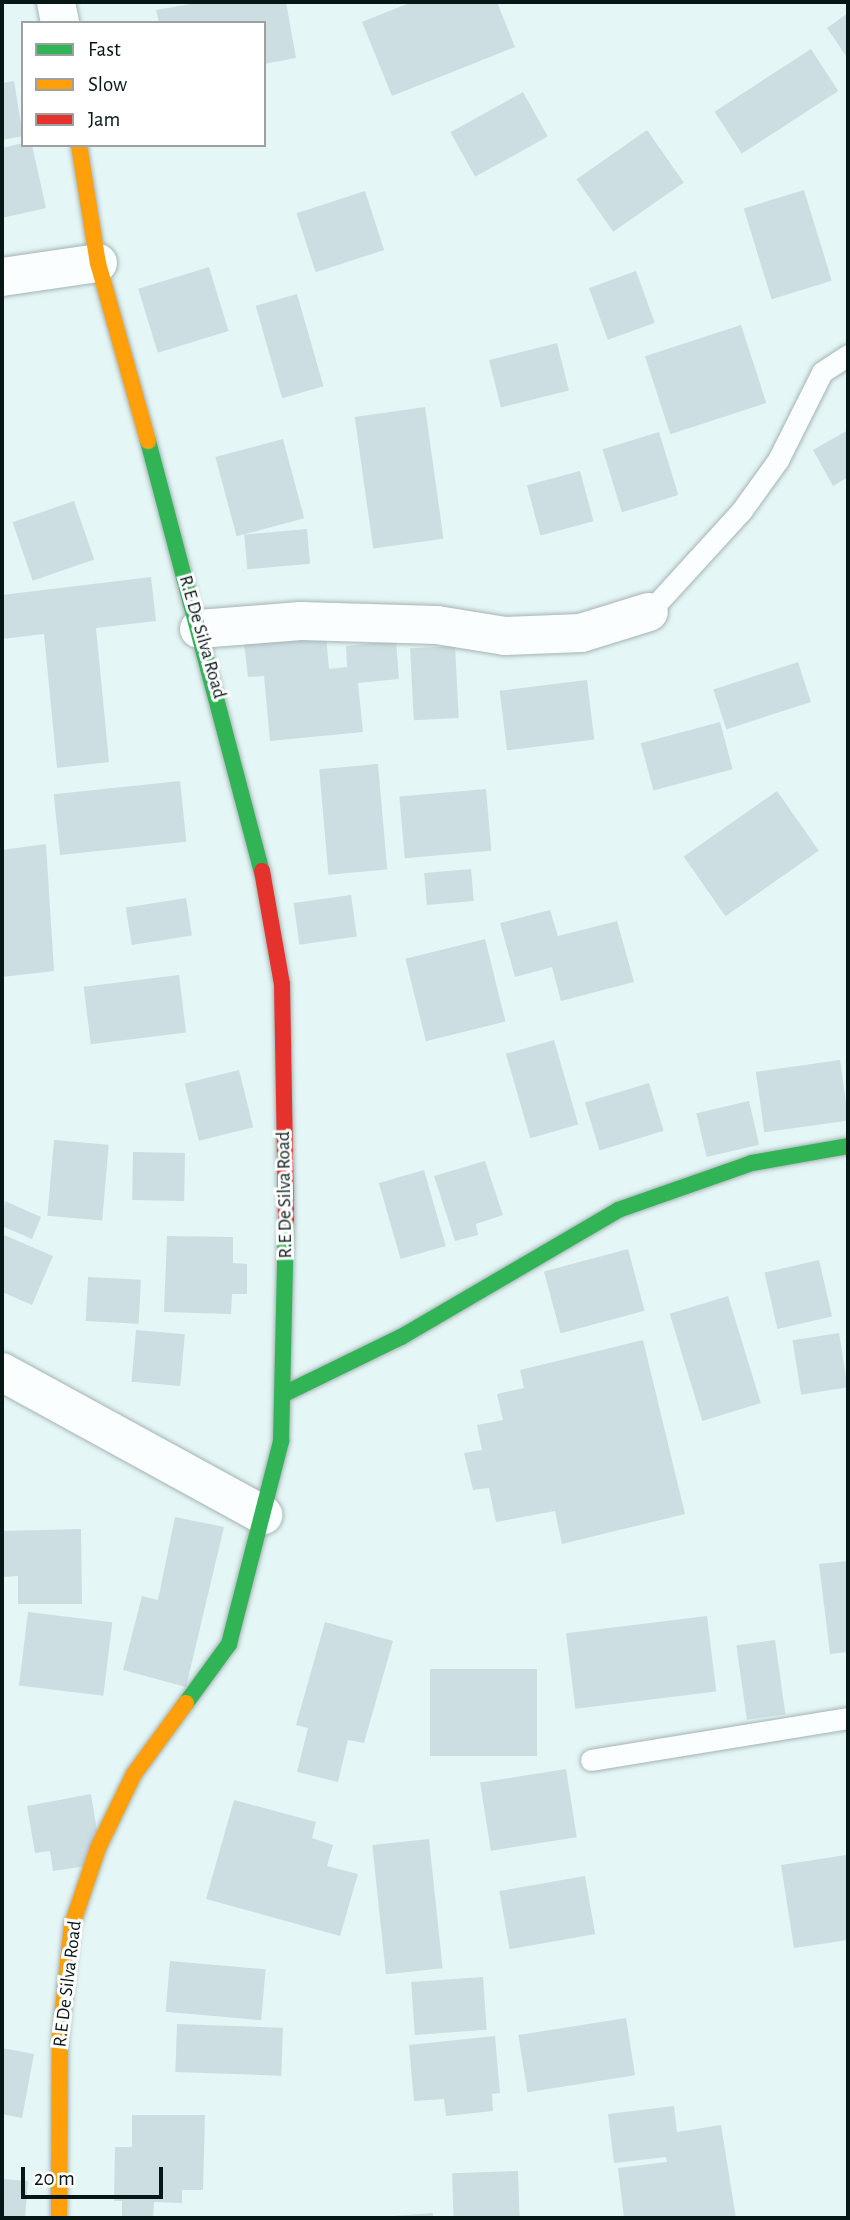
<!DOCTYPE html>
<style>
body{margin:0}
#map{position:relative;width:850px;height:2220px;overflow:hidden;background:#e5f6f6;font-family:"Alegreya Sans",sans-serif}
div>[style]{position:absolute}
.building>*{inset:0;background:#cddee2;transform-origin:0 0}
.roads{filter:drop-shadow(0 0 2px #a5b3b3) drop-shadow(0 0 2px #a5b3b3)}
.lane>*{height:21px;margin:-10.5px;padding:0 10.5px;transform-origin:10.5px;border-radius:10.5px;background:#fbfefe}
.street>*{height:38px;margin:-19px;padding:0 19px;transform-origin:19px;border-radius:19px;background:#fbfefe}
.fast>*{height:16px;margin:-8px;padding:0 8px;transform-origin:8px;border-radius:8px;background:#30b455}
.slow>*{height:16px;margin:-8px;padding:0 8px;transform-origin:8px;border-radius:8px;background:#ff9f0a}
.jam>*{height:16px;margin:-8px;padding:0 8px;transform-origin:8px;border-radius:8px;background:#e5322d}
span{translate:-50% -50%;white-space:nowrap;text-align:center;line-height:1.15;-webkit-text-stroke:6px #fff;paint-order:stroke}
.street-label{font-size:19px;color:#071617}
.frame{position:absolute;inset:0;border:4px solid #071617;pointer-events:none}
.legend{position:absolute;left:21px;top:21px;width:245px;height:126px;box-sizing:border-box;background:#fff;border:2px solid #9ca2a2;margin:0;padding:9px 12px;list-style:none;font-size:21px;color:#071617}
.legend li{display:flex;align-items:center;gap:14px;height:35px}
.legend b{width:35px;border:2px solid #9ca2a2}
.scale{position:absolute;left:21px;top:2167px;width:142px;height:32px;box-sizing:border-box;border:4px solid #071617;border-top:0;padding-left:9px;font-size:21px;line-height:24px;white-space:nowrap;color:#071617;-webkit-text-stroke:5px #fff;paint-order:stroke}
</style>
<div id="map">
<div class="building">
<div style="clip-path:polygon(202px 2px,286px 2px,296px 58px,264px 64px,264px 23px,159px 23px,156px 10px)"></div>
<div style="clip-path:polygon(412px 2px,497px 2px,515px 47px,392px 96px,362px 22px)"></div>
<div style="clip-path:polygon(848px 13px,848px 59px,827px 28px)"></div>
<div style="left:811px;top:49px;width:50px;height:115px;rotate:57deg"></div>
<div style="clip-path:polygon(14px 81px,23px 136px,2px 140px,2px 83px)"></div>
<div style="left:523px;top:92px;width:51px;height:83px;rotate:61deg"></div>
<div style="left:647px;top:130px;width:64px;height:86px;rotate:55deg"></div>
<div style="clip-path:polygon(23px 143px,32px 145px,46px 208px,2px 218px,2px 148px)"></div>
<div style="left:804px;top:190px;width:95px;height:63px;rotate:73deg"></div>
<div style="left:365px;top:191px;width:62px;height:72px;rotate:72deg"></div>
<div style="left:209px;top:267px;width:67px;height:74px;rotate:73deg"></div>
<div style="left:636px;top:271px;width:55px;height:50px;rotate:70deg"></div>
<div style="left:297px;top:294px;width:96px;height:43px;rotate:74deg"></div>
<div style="left:741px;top:325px;width:82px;height:101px;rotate:72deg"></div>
<div style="left:557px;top:343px;width:49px;height:70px;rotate:76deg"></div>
<div style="left:425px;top:407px;width:133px;height:71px;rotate:82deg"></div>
<div style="clip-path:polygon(848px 430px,848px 477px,833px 486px,813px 450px)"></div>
<div style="left:659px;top:432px;width:66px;height:59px;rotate:73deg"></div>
<div style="left:283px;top:439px;width:82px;height:70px;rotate:75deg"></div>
<div style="left:580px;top:471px;width:52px;height:55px;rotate:75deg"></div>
<div style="left:74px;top:501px;width:62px;height:65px;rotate:71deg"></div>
<div style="left:307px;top:529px;width:35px;height:63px;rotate:85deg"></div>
<div style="clip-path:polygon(151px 577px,156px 621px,96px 628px,109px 762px,57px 768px,44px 634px,2px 639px,2px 595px)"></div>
<div style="clip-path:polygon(326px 635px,329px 669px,347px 667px,346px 646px,396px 641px,399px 679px,358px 683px,363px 732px,270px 741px,264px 676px,248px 677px,244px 643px)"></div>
<div style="left:455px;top:646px;width:72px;height:45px;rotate:87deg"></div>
<div style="left:798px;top:662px;width:42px;height:89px;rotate:72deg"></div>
<div style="left:587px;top:680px;width:60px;height:88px;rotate:83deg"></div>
<div style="left:720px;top:722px;width:49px;height:82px;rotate:75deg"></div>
<div style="left:378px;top:764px;width:106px;height:59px;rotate:85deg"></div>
<div style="left:180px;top:781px;width:61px;height:127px;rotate:84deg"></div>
<div style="left:486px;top:789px;width:62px;height:87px;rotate:85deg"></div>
<div style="left:777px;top:791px;width:73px;height:114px;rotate:55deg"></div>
<div style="clip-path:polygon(46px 844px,54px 971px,2px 977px,2px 850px)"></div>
<div style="left:471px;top:869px;width:32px;height:47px;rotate:85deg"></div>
<div style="left:351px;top:895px;width:42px;height:58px;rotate:82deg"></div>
<div style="left:186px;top:898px;width:38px;height:61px;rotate:81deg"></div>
<div style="clip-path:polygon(550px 910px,558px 936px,617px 921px,634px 982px,561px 1001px,552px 967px,515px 977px,500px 923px)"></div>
<div style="left:485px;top:939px;width:85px;height:82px;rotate:76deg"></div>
<div style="left:179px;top:975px;width:58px;height:96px;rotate:83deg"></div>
<div style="left:554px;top:1040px;width:88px;height:50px;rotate:74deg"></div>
<div style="left:840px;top:1060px;width:61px;height:85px;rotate:82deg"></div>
<div style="left:239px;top:1070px;width:59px;height:56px;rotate:76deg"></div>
<div style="left:649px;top:1083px;width:50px;height:67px;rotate:73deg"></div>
<div style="left:749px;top:1101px;width:45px;height:54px;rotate:77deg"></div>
<div style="left:54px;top:1140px;width:55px;height:76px;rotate:5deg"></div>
<div style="left:133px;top:1152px;width:52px;height:48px;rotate:1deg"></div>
<div style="clip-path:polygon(485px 1161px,503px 1215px,476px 1224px,478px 1235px,455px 1241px,434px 1176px)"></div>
<div style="left:424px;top:1170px;width:79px;height:47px;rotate:74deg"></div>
<div style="clip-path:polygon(5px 1201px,41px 1217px,32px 1239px,2px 1226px)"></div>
<div style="clip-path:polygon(4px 1235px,53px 1256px,32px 1305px,2px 1292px)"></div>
<div style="clip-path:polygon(167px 1236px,233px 1237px,233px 1263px,247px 1264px,247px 1294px,232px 1294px,231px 1314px,164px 1312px)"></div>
<div style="left:628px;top:1249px;width:64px;height:87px;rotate:75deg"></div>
<div style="left:819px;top:1260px;width:58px;height:56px;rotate:77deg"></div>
<div style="left:88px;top:1277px;width:53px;height:44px;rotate:3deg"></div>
<div style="left:728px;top:1296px;width:112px;height:61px;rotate:73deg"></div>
<div style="left:136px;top:1330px;width:49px;height:52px;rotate:5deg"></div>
<div style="left:839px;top:1333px;width:55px;height:47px;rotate:81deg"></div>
<div style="clip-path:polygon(643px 1340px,685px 1514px,562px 1544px,555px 1511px,496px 1522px,489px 1488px,473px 1490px,464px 1453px,482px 1450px,477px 1425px,503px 1420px,497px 1394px,524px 1388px,520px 1370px)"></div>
<div style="clip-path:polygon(175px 1517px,224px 1527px,186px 1687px,123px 1670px,142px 1596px,158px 1600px)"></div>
<div style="clip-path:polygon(81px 1529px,82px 1604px,18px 1604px,18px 1576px,2px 1577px,2px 1531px)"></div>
<div style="clip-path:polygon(848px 1561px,848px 1652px,830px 1654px,819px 1564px)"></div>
<div style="left:28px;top:1612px;width:85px;height:74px;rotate:7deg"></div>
<div style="left:707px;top:1616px;width:76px;height:142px;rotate:83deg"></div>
<div style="clip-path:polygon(325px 1622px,393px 1641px,364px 1743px,348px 1740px,338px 1782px,297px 1772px,308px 1728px,296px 1725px)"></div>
<div style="left:775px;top:1640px;width:75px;height:39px;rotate:82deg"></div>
<div style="left:430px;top:1669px;width:107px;height:87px"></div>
<div style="left:566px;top:1769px;width:69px;height:87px;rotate:81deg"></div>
<div style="clip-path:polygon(91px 1794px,99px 1843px,86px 1866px,53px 1871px,50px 1851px,35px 1853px,27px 1806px)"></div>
<div style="clip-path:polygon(234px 1800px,316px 1822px,312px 1838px,333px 1845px,327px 1866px,358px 1874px,340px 1936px,206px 1899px)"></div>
<div style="left:429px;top:1839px;width:130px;height:57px;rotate:84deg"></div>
<div style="clip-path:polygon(846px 1855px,848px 1940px,794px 1948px,781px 1865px)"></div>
<div style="left:585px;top:1876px;width:59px;height:87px;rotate:80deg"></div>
<div style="left:170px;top:1961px;width:96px;height:51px;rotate:5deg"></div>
<div style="left:483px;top:1977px;width:53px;height:72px;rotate:86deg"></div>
<div style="left:626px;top:2018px;width:58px;height:109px;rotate:81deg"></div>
<div style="left:177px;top:2024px;width:106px;height:48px;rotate:2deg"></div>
<div style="clip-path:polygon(495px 2036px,500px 2093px,492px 2094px,493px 2111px,446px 2116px,444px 2099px,414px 2101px,409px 2045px)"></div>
<div style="clip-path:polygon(2px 2048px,34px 2054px,22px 2118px,2px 2114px)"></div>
<div style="clip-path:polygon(674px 2106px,677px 2132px,721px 2125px,736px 2218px,624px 2218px,618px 2168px,667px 2162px,666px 2157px,614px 2163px,608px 2114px)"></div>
<div style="clip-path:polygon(132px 2115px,205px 2115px,203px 2190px,182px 2190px,182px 2203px,154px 2202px,153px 2218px,122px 2216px,122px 2201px,114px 2201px,115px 2147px,132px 2147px)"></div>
<div style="left:518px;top:2171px;width:47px;height:66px;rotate:88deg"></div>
<div style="clip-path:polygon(2px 2179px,28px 2181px,25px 2218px,2px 2218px)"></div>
<div style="clip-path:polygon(433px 2213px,433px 2218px,393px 2218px,393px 2216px)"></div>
</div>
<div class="roads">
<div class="lane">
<div style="left:649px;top:612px;width:138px;rotate:-47.6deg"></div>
<div style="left:742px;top:510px;width:62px;rotate:-54.2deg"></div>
<div style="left:778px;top:460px;width:98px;rotate:-63.4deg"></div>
<div style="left:822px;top:372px;width:31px;rotate:-33deg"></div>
<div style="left:591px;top:1760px;width:260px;rotate:-9.3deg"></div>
</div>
<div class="street">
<div style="left:56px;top:2px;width:21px;rotate:79deg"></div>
<div style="left:2px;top:277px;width:97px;rotate:-8.3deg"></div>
<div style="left:199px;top:629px;width:102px;rotate:-4.5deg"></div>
<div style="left:301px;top:621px;width:136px;rotate:1.7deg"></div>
<div style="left:437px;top:625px;width:69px;rotate:9.2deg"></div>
<div style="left:505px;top:636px;width:76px;rotate:-2.3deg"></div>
<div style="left:581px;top:633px;width:71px;rotate:-17.2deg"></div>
<div style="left:2px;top:1372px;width:298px;rotate:28.7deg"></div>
</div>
<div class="fast">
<div style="left:148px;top:441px;width:445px;rotate:75.2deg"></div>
<div style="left:284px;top:1394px;width:130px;rotate:-26deg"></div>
<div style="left:401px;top:1337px;width:251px;rotate:-30.3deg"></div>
<div style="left:618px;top:1210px;width:142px;rotate:-19.3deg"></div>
<div style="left:752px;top:1163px;width:97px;rotate:-10deg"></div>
<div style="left:186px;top:1703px;width:73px;rotate:-53.9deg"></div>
<div style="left:229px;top:1644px;width:210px;rotate:-75.6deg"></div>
<div style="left:281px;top:1441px;width:222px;rotate:-88.7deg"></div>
</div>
<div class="slow">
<div style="left:79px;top:145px;width:120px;rotate:80.9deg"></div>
<div style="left:98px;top:263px;width:185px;rotate:74.3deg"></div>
<div style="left:59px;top:2218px;width:181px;rotate:-89.7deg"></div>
<div style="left:60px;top:2037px;width:113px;rotate:-83.9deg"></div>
<div style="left:72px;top:1925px;width:81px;rotate:-71.3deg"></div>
<div style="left:98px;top:1848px;width:82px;rotate:-64.1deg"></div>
<div style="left:134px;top:1774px;width:88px;rotate:-53.8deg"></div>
</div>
<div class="jam">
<div style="left:262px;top:871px;width:115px;rotate:80deg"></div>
<div style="left:282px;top:984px;width:235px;rotate:89deg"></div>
</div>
</div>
<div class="street-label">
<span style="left:202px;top:637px;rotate:74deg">R.E De Silva Road</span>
<span style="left:285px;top:1195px;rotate:-91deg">R.E De Silva Road</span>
<span style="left:68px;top:1984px;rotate:-83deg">R.E De Silva Road</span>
</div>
<div class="frame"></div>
<ul class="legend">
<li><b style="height:9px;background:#30b455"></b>Fast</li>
<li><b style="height:9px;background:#ff9f0a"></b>Slow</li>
<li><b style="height:9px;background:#e5322d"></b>Jam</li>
</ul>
<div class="scale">20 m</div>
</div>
